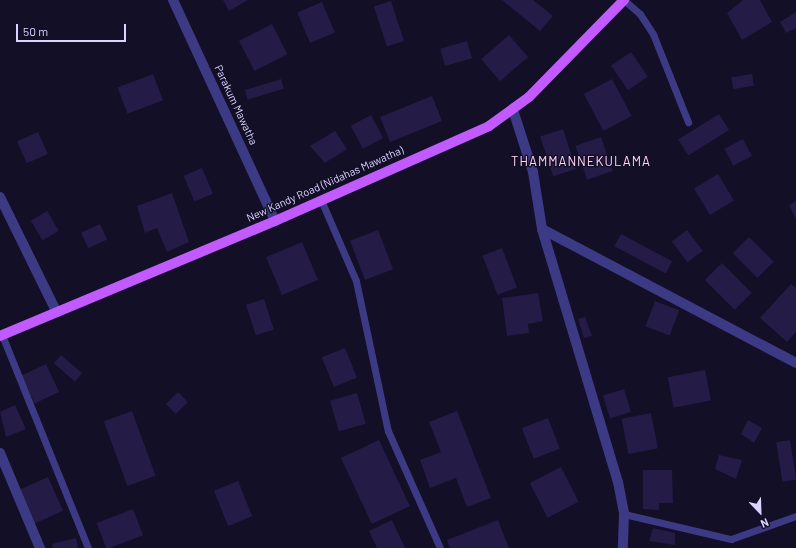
<!DOCTYPE html>
<style>
body{margin:0}
#map{position:relative;width:796px;height:548px;overflow:hidden;background:#130f26;font-family:Barlow,sans-serif}
div>[style]{position:absolute}
.building>*{inset:0;background:#241b47;transform-origin:0 0}
.lane>*{height:7px;margin:-3.5px;padding:0 3.5px;transform-origin:3.5px;border-radius:3.5px;background:#3d3a85}
.street>*{height:10px;margin:-5px;padding:0 5px;transform-origin:5px;border-radius:5px;background:#3d3a85}
.primary>*{height:10px;margin:-5px;padding:0 5px;transform-origin:5px;border-radius:5px;background:#c25bff}
span{translate:-50% -50%;white-space:nowrap;text-align:center;line-height:1.15;-webkit-text-stroke:3px #130f26;paint-order:stroke}
.street-label{font-size:11px;color:#d9d4ff}
.quarter-label{font-size:13px;color:#ffd6f0;letter-spacing:1px}
.north{position:absolute;left:740px;top:492px;width:40px;height:40px;-webkit-text-stroke:3px #130f26;paint-order:stroke;rotate:157deg;font-size:11px;font-weight:700;line-height:16px;text-align:center;color:#d9d4ff}
.north::after{content:'';display:block;margin:auto;width:14px;height:18px;background:#d9d4ff;clip-path:polygon(50% 0,100% 100%,50% 72%,0 100%)}
.scale{position:absolute;left:16px;top:24px;width:110px;height:18px;box-sizing:border-box;border:2px solid #d9d4ff;border-top:0;padding-left:5px;font-size:12px;line-height:14px;white-space:nowrap;color:#d9d4ff;-webkit-text-stroke:3px #130f26;paint-order:stroke}
</style>
<div id="map">
<div class="building">
<div style="clip-path:polygon(223px 0,248px 0,229px 11px)"></div>
<div style="clip-path:polygon(502px 0,533px 0,553px 16px,540px 31px)"></div>
<div style="clip-path:polygon(743px 0,760px 0,772px 22px,742px 40px,727px 13px)"></div>
<div style="left:391px;top:1px;width:42px;height:18px;rotate:72deg"></div>
<div style="left:322px;top:2px;width:33px;height:27px;rotate:67deg"></div>
<div style="clip-path:polygon(796px 12px,796px 28px,786px 33px,780px 22px)"></div>
<div style="left:272px;top:24px;width:34px;height:37px;rotate:63deg"></div>
<div style="left:509px;top:35px;width:29px;height:37px;rotate:49deg"></div>
<div style="left:467px;top:41px;width:18px;height:28px;rotate:74deg"></div>
<div style="left:631px;top:52px;width:30px;height:24px;rotate:56deg"></div>
<div style="left:153px;top:74px;width:28px;height:38px;rotate:69deg"></div>
<div style="left:752px;top:74px;width:12px;height:21px;rotate:81deg"></div>
<div style="left:281px;top:79px;width:10px;height:38px;rotate:73deg"></div>
<div style="left:612px;top:79px;width:42px;height:32px;rotate:62deg"></div>
<div style="left:432px;top:96px;width:27px;height:56px;rotate:68deg"></div>
<div style="left:719px;top:114px;width:19px;height:48px;rotate:58deg"></div>
<div style="left:371px;top:115px;width:26px;height:23px;rotate:62deg"></div>
<div style="left:563px;top:129px;width:42px;height:24px;rotate:72deg"></div>
<div style="clip-path:polygon(335px 131px,347px 149px,325px 163px,310px 146px)"></div>
<div style="left:38px;top:132px;width:24px;height:23px;rotate:66deg"></div>
<div style="left:601px;top:137px;width:36px;height:27px;rotate:71deg"></div>
<div style="left:743px;top:139px;width:19px;height:21px;rotate:62deg"></div>
<div style="left:202px;top:168px;width:28px;height:20px;rotate:67deg"></div>
<div style="left:718px;top:174px;width:31px;height:28px;rotate:59deg"></div>
<div style="clip-path:polygon(172px 193px,189px 242px,167px 252px,157px 228px,145px 233px,137px 206px)"></div>
<div style="clip-path:polygon(796px 201px,796px 219px,789px 205px)"></div>
<div style="left:47px;top:211px;width:23px;height:19px;rotate:59deg"></div>
<div style="left:100px;top:224px;width:17px;height:21px;rotate:65deg"></div>
<div style="left:378px;top:230px;width:42px;height:30px;rotate:69deg"></div>
<div style="left:687px;top:230px;width:26px;height:19px;rotate:53deg"></div>
<div style="left:621px;top:234px;width:58px;height:14px;rotate:28deg"></div>
<div style="left:749px;top:237px;width:35px;height:23px;rotate:45deg"></div>
<div style="left:302px;top:242px;width:41px;height:39px;rotate:67deg"></div>
<div style="left:502px;top:248px;width:42px;height:21px;rotate:69deg"></div>
<div style="left:722px;top:263px;width:42px;height:24px;rotate:45deg"></div>
<div style="clip-path:polygon(791px 284px,796px 288px,796px 332px,787px 342px,760px 318px)"></div>
<div style="clip-path:polygon(538px 293px,543px 321px,528px 324px,529px 333px,507px 336px,502px 298px)"></div>
<div style="left:264px;top:299px;width:32px;height:19px;rotate:72deg"></div>
<div style="left:655px;top:301px;width:26px;height:27px;rotate:21deg"></div>
<div style="clip-path:polygon(585px 317px,592px 336px,584px 338px,578px 319px)"></div>
<div style="left:345px;top:348px;width:32px;height:25px;rotate:68deg"></div>
<div style="left:61px;top:355px;width:28px;height:11px;rotate:41deg"></div>
<div style="left:46px;top:364px;width:31px;height:27px;rotate:65deg"></div>
<div style="left:705px;top:370px;width:31px;height:38px;rotate:79deg"></div>
<div style="left:624px;top:389px;width:24px;height:22px;rotate:73deg"></div>
<div style="left:178px;top:392px;width:14px;height:17px;rotate:45deg"></div>
<div style="left:357px;top:393px;width:32px;height:28px;rotate:74deg"></div>
<div style="clip-path:polygon(15px 405px,26px 429px,6px 437px,0 412px)"></div>
<div style="left:132px;top:411px;width:69px;height:30px;rotate:70deg"></div>
<div style="clip-path:polygon(457px 411px,491px 498px,467px 507px,456px 478px,430px 488px,420px 460px,441px 452px,429px 422px)"></div>
<div style="left:651px;top:413px;width:36px;height:30px;rotate:79deg"></div>
<div style="left:548px;top:418px;width:33px;height:28px;rotate:69deg"></div>
<div style="clip-path:polygon(748px 420px,762px 428px,754px 443px,741px 434px)"></div>
<div style="left:379px;top:440px;width:73px;height:42px;rotate:65deg"></div>
<div style="left:790px;top:440px;width:40px;height:14px;rotate:81deg"></div>
<div style="clip-path:polygon(719px 455px,742px 460px,736px 479px,715px 469px)"></div>
<div style="left:561px;top:467px;width:39px;height:35px;rotate:63deg"></div>
<div style="clip-path:polygon(643px 470px,672px 470px,673px 503px,659px 503px,659px 510px,643px 509px)"></div>
<div style="left:48px;top:477px;width:37px;height:34px;rotate:66deg"></div>
<div style="left:238px;top:481px;width:38px;height:26px;rotate:68deg"></div>
<div style="left:133px;top:509px;width:28px;height:39px;rotate:69deg"></div>
<div style="clip-path:polygon(392px 520px,405px 548px,377px 548px,369px 531px)"></div>
<div style="clip-path:polygon(498px 520px,509px 548px,450px 548px,447px 540px)"></div>
<div style="clip-path:polygon(653px 528px,675px 533px,675px 545px,649px 541px)"></div>
<div style="clip-path:polygon(76px 538px,78px 548px,53px 548px,52px 544px)"></div>
</div>
<div class="lane">
<div style="left:624px;top:0;width:21px;rotate:41deg"></div>
<div style="left:640px;top:14px;width:24px;rotate:57deg"></div>
<div style="left:653px;top:34px;width:95px;rotate:68.3deg"></div>
<div style="left:321px;top:200px;width:88px;rotate:66.6deg"></div>
<div style="left:356px;top:281px;width:153px;rotate:78deg"></div>
<div style="left:388px;top:431px;width:128px;rotate:66deg"></div>
<div style="left:2px;top:335px;width:230px;rotate:68deg"></div>
<div style="left:624px;top:514px;width:110px;rotate:13.2deg"></div>
<div style="left:731px;top:539px;width:69px;rotate:-19.5deg"></div>
</div>
<div class="street">
<div style="left:173px;top:0;width:243px;rotate:65.2deg"></div>
<div style="left:513px;top:110px;width:65px;rotate:72.1deg"></div>
<div style="left:533px;top:172px;width:58px;rotate:81deg"></div>
<div style="left:542px;top:229px;width:264px;rotate:73.3deg"></div>
<div style="left:618px;top:482px;width:33px;rotate:79deg"></div>
<div style="left:624px;top:514px;width:34px;rotate:92deg"></div>
<div style="left:0;top:197px;width:127px;rotate:63.8deg"></div>
<div style="left:542px;top:229px;width:287px;rotate:27.8deg"></div>
<div style="left:0;top:453px;width:103px;rotate:67.2deg"></div>
</div>
<div class="primary">
<div style="left:0;top:336px;width:298px;rotate:-22.7deg"></div>
<div style="left:275px;top:221px;width:234px;rotate:-23.9deg"></div>
<div style="left:489px;top:126px;width:49px;rotate:-35.9deg"></div>
<div style="left:529px;top:97px;width:136px;rotate:-45.6deg"></div>
</div>
<div class="street-label">
<span style="left:236px;top:105px;rotate:65deg">Parakum Mawatha</span>
<span style="left:325px;top:184px;rotate:-24deg">New Kandy Road (Nidahas Mawatha)</span>
</div>
<div class="quarter-label">
<span style="left:581px;top:161px">THAMMANNEKULAMA</span>
</div>
<div class="north">N</div>
<div class="scale">50 m</div>
</div>
